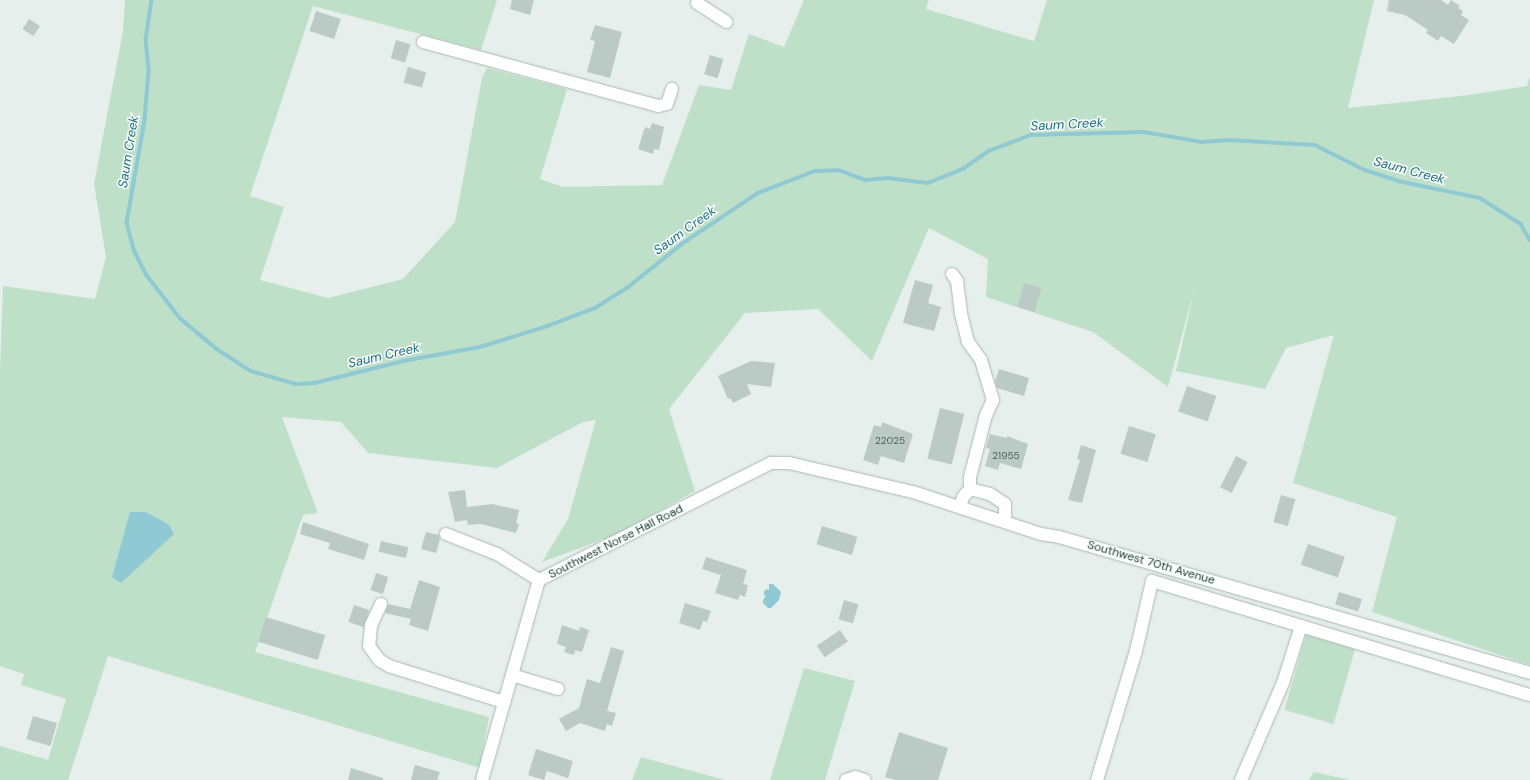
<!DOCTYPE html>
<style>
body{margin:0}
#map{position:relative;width:1530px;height:780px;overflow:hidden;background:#e6efeb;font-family:"DM Sans",sans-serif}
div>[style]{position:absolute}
.green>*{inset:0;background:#bfe0c8;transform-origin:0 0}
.water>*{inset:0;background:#8ec9d4}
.stream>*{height:3.5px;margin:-1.75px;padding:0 1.75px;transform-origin:1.75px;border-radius:1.75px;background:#8ec9d4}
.building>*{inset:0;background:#bbcac4;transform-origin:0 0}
.roads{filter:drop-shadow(0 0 1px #a8b8b2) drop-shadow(0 0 1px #a8b8b2)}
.minor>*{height:12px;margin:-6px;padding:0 6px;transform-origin:6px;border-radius:6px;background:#fff}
span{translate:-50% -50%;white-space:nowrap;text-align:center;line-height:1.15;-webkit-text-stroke:3px #f7fbf9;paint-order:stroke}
.number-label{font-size:10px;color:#4a645c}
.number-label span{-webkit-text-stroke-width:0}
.street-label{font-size:12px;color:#24423a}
.water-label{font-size:13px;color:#1c6f80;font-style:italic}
</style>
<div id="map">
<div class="green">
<div style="clip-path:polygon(125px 0,497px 0,481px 50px,313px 6px,250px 196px,284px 207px,260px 280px,328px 298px,403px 279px,455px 222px,482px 78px,487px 68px,567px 89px,540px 179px,563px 187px,662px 185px,699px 85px,731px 90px,749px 34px,784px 47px,804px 0,929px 0,926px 9px,1034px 41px,1047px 0,1374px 0,1348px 108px,1461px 96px,1527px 86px,1530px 76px,1530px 665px,1372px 612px,1397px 517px,1293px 483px,1334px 335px,1286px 348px,1265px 389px,1176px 371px,1195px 286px,1168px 387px,1093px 332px,986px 297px,988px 259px,929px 228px,872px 361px,818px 309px,745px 313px,669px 409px,695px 491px,618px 534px,542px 562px,568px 519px,596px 420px,583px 422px,497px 468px,368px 453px,341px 422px,282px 417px,318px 513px,303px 515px,255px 652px,489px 717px,480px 768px,108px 656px,68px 780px,0 780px,0 746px,48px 760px,66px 699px,21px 685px,24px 674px,0 666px,0 371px,3px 286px,95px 299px,106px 257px,94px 184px,123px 31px)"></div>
<div style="left:1306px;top:635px;width:51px;height:78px;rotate:16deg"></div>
<div style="clip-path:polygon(804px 668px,855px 681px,825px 780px,770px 780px)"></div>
<div style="clip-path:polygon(641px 757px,725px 780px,632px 780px)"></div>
<div style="clip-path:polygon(1314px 772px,1350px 780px,1309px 780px)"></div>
</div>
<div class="water">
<div style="clip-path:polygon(130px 512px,146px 512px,169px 525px,174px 534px,121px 583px,112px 577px)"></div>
<div style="clip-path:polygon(769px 584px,773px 584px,781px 592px,779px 600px,771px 608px,768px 608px,763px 603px,763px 600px,766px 596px,764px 595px,764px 592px,766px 589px,769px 590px)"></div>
</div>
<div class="stream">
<div style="left:152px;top:0;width:40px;rotate:98.5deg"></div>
<div style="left:146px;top:40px;width:31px;rotate:84deg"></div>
<div style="left:149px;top:71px;width:49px;rotate:94.7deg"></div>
<div style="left:145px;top:120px;width:105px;rotate:99.9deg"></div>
<div style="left:127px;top:223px;width:30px;rotate:75deg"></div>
<div style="left:135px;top:252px;width:25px;rotate:63deg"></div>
<div style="left:146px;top:274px;width:56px;rotate:52.3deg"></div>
<div style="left:180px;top:318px;width:48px;rotate:40deg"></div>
<div style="left:217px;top:349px;width:40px;rotate:32.9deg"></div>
<div style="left:251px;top:371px;width:47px;rotate:16.1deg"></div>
<div style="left:296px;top:384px;width:19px;rotate:-3deg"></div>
<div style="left:315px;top:383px;width:91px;rotate:-14deg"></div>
<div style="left:403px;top:361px;width:78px;rotate:-10.3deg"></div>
<div style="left:480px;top:347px;width:71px;rotate:-17.2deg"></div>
<div style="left:548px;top:326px;width:50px;rotate:-21deg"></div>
<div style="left:595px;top:308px;width:38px;rotate:-32deg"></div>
<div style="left:627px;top:288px;width:70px;rotate:-38.7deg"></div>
<div style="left:682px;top:244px;width:92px;rotate:-33.9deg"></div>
<div style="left:758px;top:193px;width:61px;rotate:-21.1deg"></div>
<div style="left:815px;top:171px;width:24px;rotate:-2deg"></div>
<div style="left:839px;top:170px;width:28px;rotate:21deg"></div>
<div style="left:865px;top:180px;width:23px;rotate:-5deg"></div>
<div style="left:888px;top:178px;width:40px;rotate:7.1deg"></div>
<div style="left:928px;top:183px;width:38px;rotate:-22deg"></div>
<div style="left:963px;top:169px;width:32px;rotate:-35deg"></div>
<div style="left:989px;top:151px;width:45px;rotate:-20.9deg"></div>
<div style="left:1031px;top:135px;width:113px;rotate:-1.5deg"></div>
<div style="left:1144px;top:132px;width:59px;rotate:9.8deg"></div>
<div style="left:1202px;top:142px;width:28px;rotate:-4deg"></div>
<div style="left:1230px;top:140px;width:85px;rotate:3.4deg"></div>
<div style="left:1315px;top:145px;width:56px;rotate:26.6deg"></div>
<div style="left:1365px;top:170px;width:35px;rotate:18deg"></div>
<div style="left:1398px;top:181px;width:84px;rotate:11.7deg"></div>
<div style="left:1480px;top:198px;width:49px;rotate:32.4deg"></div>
<div style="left:1521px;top:224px;width:18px;rotate:61deg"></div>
</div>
<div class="building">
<div style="clip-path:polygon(512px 0,534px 0,530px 15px,510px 9px)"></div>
<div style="clip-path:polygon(1389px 0,1441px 0,1448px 5px,1451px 0,1460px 6px,1458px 8px,1463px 11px,1461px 15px,1469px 20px,1454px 44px,1441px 36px,1438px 41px,1426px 33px,1428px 30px,1405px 15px,1387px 11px)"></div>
<div style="left:316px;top:11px;width:26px;height:21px;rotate:18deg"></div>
<div style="left:29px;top:19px;width:13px;height:12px;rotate:32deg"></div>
<div style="clip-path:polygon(595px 25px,622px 32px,610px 78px,587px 72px,595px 41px,590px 40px)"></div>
<div style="left:396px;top:40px;width:15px;height:19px;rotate:16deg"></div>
<div style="left:710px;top:55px;width:14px;height:20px;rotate:17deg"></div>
<div style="left:408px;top:67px;width:19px;height:16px;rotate:16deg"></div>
<div style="clip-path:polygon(652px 123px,664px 127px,659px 150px,654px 149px,653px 154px,638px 149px,645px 127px,650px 129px)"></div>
<div style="clip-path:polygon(915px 280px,933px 285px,928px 303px,941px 307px,934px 331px,903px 323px)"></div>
<div style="left:1024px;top:283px;width:18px;height:25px;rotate:16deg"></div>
<div style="clip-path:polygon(751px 361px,775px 363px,771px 387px,747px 384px,751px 394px,733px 403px,730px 398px,728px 399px,718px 376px)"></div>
<div style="clip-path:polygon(999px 369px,1029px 378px,1024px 396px,997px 388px,995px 381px)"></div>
<div style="left:1187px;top:386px;width:31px;height:27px;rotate:19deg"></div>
<div style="left:940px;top:408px;width:25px;height:52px;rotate:14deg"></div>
<div style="clip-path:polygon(882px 422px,913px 434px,904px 463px,881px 456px,878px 465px,863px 460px,874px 425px,881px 427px)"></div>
<div style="left:1129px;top:426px;width:28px;height:29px;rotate:17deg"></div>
<div style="clip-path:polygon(990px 434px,1007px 438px,1007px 436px,1028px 444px,1021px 469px,1000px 463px,998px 470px,985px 466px,990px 449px,986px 448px)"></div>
<div style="clip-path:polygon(1081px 445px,1096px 450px,1082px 503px,1068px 500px,1080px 460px,1077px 459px)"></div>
<div style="left:1236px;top:456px;width:13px;height:35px;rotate:27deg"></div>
<div style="clip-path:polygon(465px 490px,467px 507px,492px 504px,519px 510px,516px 523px,519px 524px,516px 533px,481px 524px,468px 525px,467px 520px,455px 522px,448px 492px)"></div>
<div style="left:1281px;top:495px;width:15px;height:28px;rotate:16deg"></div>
<div style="clip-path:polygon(303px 522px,369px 544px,364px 560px,328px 549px,330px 543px,300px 534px)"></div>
<div style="left:822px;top:526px;width:37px;height:19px;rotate:17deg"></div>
<div style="clip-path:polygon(426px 532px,439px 535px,440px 539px,436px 553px,421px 549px)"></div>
<div style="left:381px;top:541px;width:28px;height:11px;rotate:13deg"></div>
<div style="left:1308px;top:544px;width:39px;height:22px;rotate:19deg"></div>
<div style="clip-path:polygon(706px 557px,747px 570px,743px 584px,748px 585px,745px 597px,740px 595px,738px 600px,715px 593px,721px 575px,702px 569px)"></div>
<div style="left:376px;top:573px;width:13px;height:18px;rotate:18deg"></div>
<div style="clip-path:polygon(419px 580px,440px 587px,428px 631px,409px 625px,411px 619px,385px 613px,388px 604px,410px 609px)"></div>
<div style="left:1339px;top:592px;width:24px;height:13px;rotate:17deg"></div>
<div style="left:844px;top:600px;width:15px;height:20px;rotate:16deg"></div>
<div style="clip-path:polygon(685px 603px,711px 611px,707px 622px,703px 621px,700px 630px,679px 623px)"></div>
<div style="left:354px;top:605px;width:16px;height:18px;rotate:18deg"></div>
<div style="left:266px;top:617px;width:62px;height:26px;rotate:17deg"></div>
<div style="clip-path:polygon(562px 625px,579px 631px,580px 627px,589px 630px,582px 652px,575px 650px,574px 655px,564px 652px,566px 647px,557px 644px)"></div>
<div style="left:840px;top:630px;width:14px;height:28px;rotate:56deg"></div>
<div style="clip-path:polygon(611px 647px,624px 651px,607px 711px,616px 713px,612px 726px,607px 724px,605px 731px,580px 723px,566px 731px,559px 719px,579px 708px,587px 679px,600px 683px)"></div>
<div style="left:33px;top:716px;width:25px;height:24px;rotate:16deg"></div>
<div style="clip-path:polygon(899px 732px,948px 748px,938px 780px,895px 780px,885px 777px)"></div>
<div style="clip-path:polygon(536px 749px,573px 761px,568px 778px,547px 771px,544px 780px,528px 775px)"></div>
<div style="clip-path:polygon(415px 765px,440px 772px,437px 780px,411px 780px)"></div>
<div style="clip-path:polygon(351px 768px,383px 778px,383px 780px,348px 780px)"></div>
</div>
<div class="roads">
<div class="minor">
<div style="left:697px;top:3px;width:35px;rotate:33deg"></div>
<div style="left:423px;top:42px;width:244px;rotate:15.2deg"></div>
<div style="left:658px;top:106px;width:9px;rotate:-13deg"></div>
<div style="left:667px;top:104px;width:16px;rotate:-72deg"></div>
<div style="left:952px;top:274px;width:9px;rotate:54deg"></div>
<div style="left:957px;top:281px;width:33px;rotate:83deg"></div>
<div style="left:961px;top:314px;width:29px;rotate:76deg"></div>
<div style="left:968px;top:342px;width:22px;rotate:54deg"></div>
<div style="left:981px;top:360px;width:42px;rotate:73.3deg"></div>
<div style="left:993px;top:400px;width:17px;rotate:115deg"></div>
<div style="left:986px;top:415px;width:64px;rotate:104.5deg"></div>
<div style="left:970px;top:477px;width:12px;rotate:90deg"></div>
<div style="left:960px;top:507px;width:10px;rotate:-73deg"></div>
<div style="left:963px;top:497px;width:11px;rotate:-49deg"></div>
<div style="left:970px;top:489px;width:21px;rotate:14deg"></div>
<div style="left:990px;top:494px;width:18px;rotate:34deg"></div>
<div style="left:1005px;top:504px;width:18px;rotate:90deg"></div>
<div style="left:446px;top:534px;width:55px;rotate:21.4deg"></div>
<div style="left:497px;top:554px;width:49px;rotate:31.8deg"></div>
<div style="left:381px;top:604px;width:23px;rotate:115deg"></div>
<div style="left:371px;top:625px;width:21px;rotate:95deg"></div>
<div style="left:369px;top:646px;width:17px;rotate:54deg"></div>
<div style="left:379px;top:660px;width:12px;rotate:31deg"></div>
<div style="left:389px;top:666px;width:121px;rotate:17.4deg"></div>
<div style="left:512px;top:675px;width:48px;rotate:16.9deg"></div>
<div style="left:482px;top:780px;width:208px;rotate:-74.1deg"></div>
<div style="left:539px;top:580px;width:260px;rotate:-26.8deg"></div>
<div style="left:771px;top:463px;width:18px"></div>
<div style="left:789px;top:463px;width:127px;rotate:13.2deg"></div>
<div style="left:913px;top:492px;width:135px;rotate:18.2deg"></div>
<div style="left:1041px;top:534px;width:18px;rotate:9deg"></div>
<div style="left:1059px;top:537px;width:490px;rotate:16.1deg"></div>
<div style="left:846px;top:780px;width:9px;rotate:-18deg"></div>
<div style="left:855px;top:777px;width:10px;rotate:17deg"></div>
<div style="left:1097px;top:780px;width:135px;rotate:-73.2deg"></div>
<div style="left:1136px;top:651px;width:72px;rotate:-77.1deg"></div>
<div style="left:1152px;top:581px;width:395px;rotate:16.8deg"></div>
<div style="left:1241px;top:780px;width:106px;rotate:-66.6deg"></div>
<div style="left:1283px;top:683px;width:60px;rotate:-72.5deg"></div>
</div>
</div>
<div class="number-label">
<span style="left:890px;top:441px">22025</span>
<span style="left:1006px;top:456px">21955</span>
</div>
<div class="street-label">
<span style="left:616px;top:542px;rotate:-27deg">Southwest Norse Hall Road</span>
<span style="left:1151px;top:563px;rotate:16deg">Southwest 70th Avenue</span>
</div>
<div class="water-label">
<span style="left:1067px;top:125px;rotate:-3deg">Saum Creek</span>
<span style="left:129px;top:152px;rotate:-81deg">Saum Creek</span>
<span style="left:1409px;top:171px;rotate:15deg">Saum Creek</span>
<span style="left:685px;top:231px;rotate:-36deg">Saum Creek</span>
<span style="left:384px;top:356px;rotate:-13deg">Saum Creek</span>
</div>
</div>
